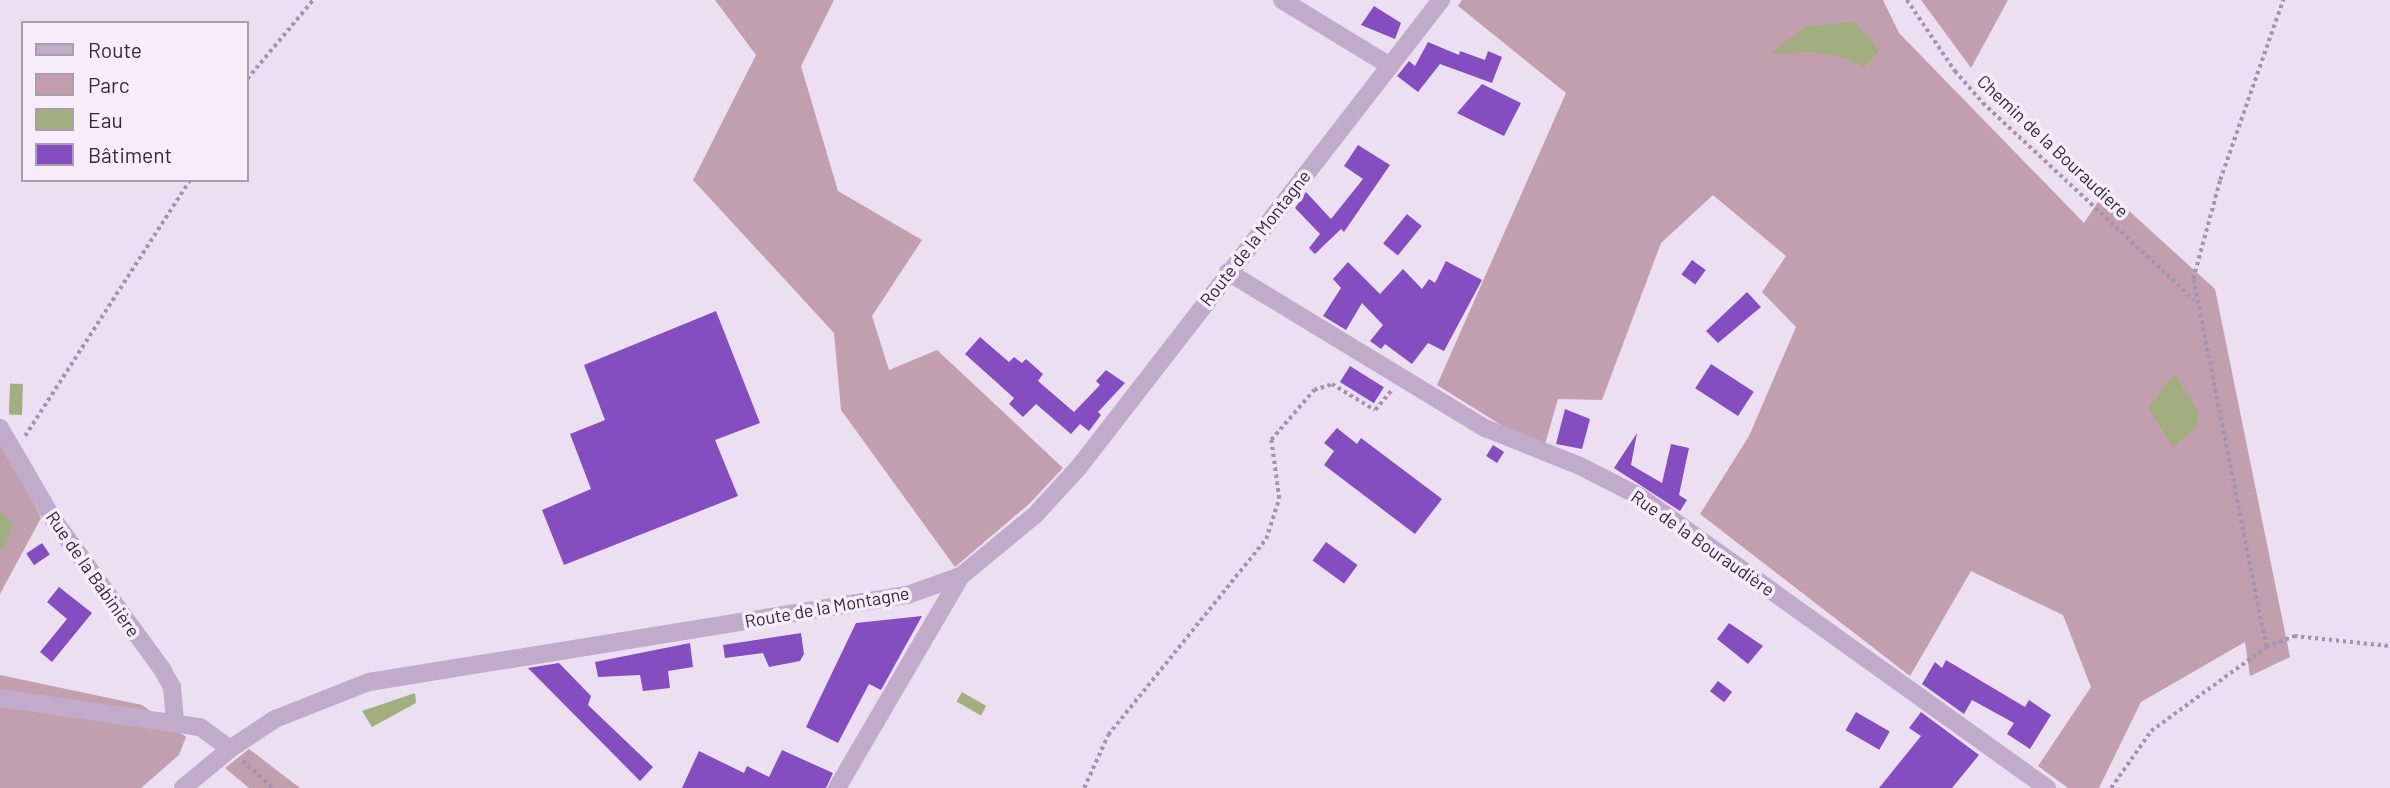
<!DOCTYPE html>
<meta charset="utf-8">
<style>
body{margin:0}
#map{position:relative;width:2390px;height:788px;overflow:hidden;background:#eddff2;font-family:Barlow,sans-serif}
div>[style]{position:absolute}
.green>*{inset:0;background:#c19fae}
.water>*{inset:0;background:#a2ae7f;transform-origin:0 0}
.building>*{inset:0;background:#844ec1;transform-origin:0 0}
.path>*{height:3.5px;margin-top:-1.75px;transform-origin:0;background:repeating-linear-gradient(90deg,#a691b1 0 3.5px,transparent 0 7px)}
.minor>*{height:18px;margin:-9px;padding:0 9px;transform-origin:9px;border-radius:9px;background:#c0abca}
.tertiary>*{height:18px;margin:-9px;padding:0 9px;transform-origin:9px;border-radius:9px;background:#c0abca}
span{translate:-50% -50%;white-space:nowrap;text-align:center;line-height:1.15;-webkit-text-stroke:7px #f6ecfa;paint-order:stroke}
.street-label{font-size:18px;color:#322a38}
.legend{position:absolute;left:21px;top:21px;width:228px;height:161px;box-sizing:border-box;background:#f6ecfa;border:2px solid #a89eac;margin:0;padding:9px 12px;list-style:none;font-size:21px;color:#322a38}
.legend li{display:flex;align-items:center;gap:14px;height:35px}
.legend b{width:35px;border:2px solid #a89eac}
</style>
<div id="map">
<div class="green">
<div style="clip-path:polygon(715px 0,834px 0,801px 66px,838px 191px,922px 240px,872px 316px,889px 370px,937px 350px,1063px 468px,1029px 504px,955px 567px,841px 410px,834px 333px,693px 180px,756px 55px)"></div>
<div style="clip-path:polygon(1462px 0,1883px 0,1899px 33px,2084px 223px,2106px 190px,2215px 289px,2290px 657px,2250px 676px,2245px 642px,2141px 702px,2099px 788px,2068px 788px,2038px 766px,2091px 687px,2063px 615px,1971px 571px,1910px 676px,1700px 514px,1749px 436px,1796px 327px,1762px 292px,1786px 256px,1713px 195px,1661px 243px,1602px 400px,1558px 399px,1543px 451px,1437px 385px,1566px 93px,1458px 6px)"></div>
<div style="clip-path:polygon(1921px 0,2008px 0,1971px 68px)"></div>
<div style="clip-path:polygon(0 433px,41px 518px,0 594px)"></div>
<div style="clip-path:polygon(0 675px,142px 705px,186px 737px,179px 755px,141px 788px,0 788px)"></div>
<div style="clip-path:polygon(249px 749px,300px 788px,249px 788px,225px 768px)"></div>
</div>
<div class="water">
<div style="clip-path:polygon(1855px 22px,1879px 50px,1864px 67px,1842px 57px,1812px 52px,1770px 53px,1807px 26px)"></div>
<div style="clip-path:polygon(2175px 374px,2199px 413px,2197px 427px,2173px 447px,2148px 408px)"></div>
<div style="left:23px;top:384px;width:31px;height:13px;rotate:92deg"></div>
<div style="clip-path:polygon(0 512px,13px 524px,4px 549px,0 547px)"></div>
<div style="left:962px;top:692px;width:28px;height:11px;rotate:30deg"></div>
<div style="clip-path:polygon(415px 693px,416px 703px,372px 727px,362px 711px)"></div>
</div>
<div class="building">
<div style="clip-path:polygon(1374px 6px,1401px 23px,1395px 39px,1361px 25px)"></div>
<div style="clip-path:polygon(1428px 42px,1459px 55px,1460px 51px,1485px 60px,1488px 51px,1502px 57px,1492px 83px,1440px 64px,1418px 92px,1397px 76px,1409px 61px,1415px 66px)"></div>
<div style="clip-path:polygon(1482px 84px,1521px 103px,1504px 136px,1457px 113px)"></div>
<div style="clip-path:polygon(1358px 145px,1390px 165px,1344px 232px,1341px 229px,1315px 254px,1309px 248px,1320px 234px,1295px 208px,1306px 192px,1331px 219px,1363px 179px,1344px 166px)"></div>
<div style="left:1407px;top:214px;width:19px;height:38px;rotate:39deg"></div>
<div style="left:1692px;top:260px;width:17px;height:18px;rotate:36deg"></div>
<div style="clip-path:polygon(1446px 261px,1482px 280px,1444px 351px,1428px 343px,1412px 364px,1385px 344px,1381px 349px,1370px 341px,1383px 325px,1362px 303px,1346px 330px,1323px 316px,1341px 288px,1333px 279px,1348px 262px,1380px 294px,1403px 269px,1422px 289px,1429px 279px,1435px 283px)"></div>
<div style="clip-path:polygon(1747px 292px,1761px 307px,1718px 343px,1706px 331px)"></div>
<div style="clip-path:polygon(716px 311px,760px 423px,715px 440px,738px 496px,564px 565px,542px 510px,591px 489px,570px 434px,605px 420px,584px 365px)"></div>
<div style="clip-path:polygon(980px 337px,1009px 362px,1014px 357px,1022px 363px,1026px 359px,1043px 374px,1038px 381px,1074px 412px,1100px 385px,1096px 381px,1106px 370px,1125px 383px,1098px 412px,1101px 415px,1089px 431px,1080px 424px,1071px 434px,1036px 404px,1023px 417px,1009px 404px,1014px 398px,965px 354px)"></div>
<div style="left:1711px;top:364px;width:51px;height:29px;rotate:33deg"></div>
<div style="left:1350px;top:366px;width:40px;height:19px;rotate:32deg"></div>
<div style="clip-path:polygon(1565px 409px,1590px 419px,1582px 449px,1556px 444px)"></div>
<div style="clip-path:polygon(1337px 428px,1357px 444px,1361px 438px,1442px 499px,1415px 534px,1324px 465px,1334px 451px,1324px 443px)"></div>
<div style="clip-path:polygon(1637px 433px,1631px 465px,1662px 483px,1671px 444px,1689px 448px,1679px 495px,1687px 500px,1680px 511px,1614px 468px)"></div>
<div style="left:1493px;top:445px;width:13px;height:13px;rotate:32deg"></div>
<div style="left:1326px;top:542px;width:39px;height:23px;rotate:36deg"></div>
<div style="left:42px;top:543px;width:14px;height:19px;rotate:56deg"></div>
<div style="clip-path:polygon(59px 587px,92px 613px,52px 662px,40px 652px,67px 619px,47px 602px)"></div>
<div style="clip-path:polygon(922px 616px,881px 690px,869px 684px,838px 743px,806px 727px,856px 623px)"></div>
<div style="clip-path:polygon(1729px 623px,1763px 646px,1748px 664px,1717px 639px)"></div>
<div style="clip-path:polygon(801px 633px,804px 654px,800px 661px,769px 667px,763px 653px,725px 658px,723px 645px)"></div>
<div style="clip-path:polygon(690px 643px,693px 667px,668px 671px,670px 688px,643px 691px,640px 675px,598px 677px,595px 662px)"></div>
<div style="clip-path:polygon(1946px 660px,2025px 707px,2029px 700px,2051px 715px,2030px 749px,2007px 734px,2014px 723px,1972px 700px,1964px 714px,1922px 684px,1935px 662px,1942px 668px)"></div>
<div style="clip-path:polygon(559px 663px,591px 696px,588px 705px,653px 767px,640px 781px,528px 668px)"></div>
<div style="left:1718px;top:681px;width:18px;height:13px;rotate:38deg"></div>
<div style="left:1856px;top:712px;width:39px;height:21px;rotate:30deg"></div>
<div style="clip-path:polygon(1921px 712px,1979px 755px,1952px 788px,1879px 788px,1921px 736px,1909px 728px)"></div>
<div style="clip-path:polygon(782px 750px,833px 773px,826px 788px,682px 788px,699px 751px,744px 773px,747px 766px,769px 777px)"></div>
</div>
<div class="path">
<div style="left:1907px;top:0;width:86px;rotate:55.9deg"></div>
<div style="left:1955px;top:71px;width:43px;rotate:48.8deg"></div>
<div style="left:1983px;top:103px;width:289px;rotate:43deg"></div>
<div style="left:247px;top:79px;width:103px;rotate:-50.1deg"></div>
<div style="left:25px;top:436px;width:305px;rotate:-57.2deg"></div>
<div style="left:2266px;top:647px;width:375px;rotate:-101.2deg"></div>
<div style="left:2193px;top:279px;width:103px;rotate:-74.7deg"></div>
<div style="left:2220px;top:180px;width:191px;rotate:-70.7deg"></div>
<div style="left:243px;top:761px;width:40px;rotate:42deg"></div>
<div style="left:1084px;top:788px;width:58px;rotate:-65.6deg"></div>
<div style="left:1108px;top:735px;width:252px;rotate:-51.1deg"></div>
<div style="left:1266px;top:539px;width:42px;rotate:-72deg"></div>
<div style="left:1279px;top:499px;width:60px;rotate:-97.7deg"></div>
<div style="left:1271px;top:440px;width:66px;rotate:-49.3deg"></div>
<div style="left:1314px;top:390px;width:19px;rotate:-18deg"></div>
<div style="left:1332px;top:384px;width:50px;rotate:31.2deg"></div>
<div style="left:1375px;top:410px;width:25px;rotate:-50deg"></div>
<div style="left:2111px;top:788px;width:70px;rotate:-54.9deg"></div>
<div style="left:2151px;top:731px;width:142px;rotate:-36.1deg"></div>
<div style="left:2266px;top:647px;width:30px;rotate:-21deg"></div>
<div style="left:2294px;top:636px;width:97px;rotate:5.9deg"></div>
</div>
<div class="minor">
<div style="left:1228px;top:272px;width:301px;rotate:31.3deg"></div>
<div style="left:1485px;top:428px;width:102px;rotate:21.8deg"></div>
<div style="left:1580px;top:466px;width:66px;rotate:27deg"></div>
<div style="left:1639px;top:496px;width:502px;rotate:35.59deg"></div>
<div style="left:0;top:428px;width:105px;rotate:59.8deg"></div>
<div style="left:53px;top:519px;width:185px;rotate:54deg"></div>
<div style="left:162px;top:669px;width:21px;rotate:61deg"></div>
<div style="left:172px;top:687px;width:36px;rotate:85deg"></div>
<div style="left:837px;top:788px;width:246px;rotate:-59.7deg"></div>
</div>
<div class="tertiary">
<div style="left:1282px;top:0;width:127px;rotate:31.4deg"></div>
<div style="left:0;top:698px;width:202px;rotate:8.3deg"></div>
<div style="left:200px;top:727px;width:37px;rotate:36deg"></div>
<div style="left:183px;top:788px;width:61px;rotate:-39.7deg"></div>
<div style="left:230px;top:749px;width:54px;rotate:-33.7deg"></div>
<div style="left:275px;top:719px;width:101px;rotate:-21.5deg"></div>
<div style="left:369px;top:682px;width:545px;rotate:-9.19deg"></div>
<div style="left:907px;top:595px;width:57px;rotate:-19.4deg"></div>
<div style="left:961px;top:576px;width:96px;rotate:-39.5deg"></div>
<div style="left:1035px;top:515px;width:65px;rotate:-47.5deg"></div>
<div style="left:1079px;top:467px;width:591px;rotate:-52.22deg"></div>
</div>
<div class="street-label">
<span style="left:2053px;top:146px;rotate:43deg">Chemin de la Bouraudiere</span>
<span style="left:1255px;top:238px;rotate:-52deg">Route de la Montagne</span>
<span style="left:1703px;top:543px;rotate:35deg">Rue de la Bouraudière</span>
<span style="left:93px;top:574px;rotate:55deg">Rue de la Babinière</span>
<span style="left:827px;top:607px;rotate:-10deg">Route de la Montagne</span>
</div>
<ul class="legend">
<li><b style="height:9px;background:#c0abca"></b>Route</li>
<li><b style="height:19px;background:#c19fae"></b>Parc</li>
<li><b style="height:19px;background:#a2ae7f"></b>Eau</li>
<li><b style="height:19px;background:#844ec1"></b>Bâtiment</li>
</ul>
</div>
